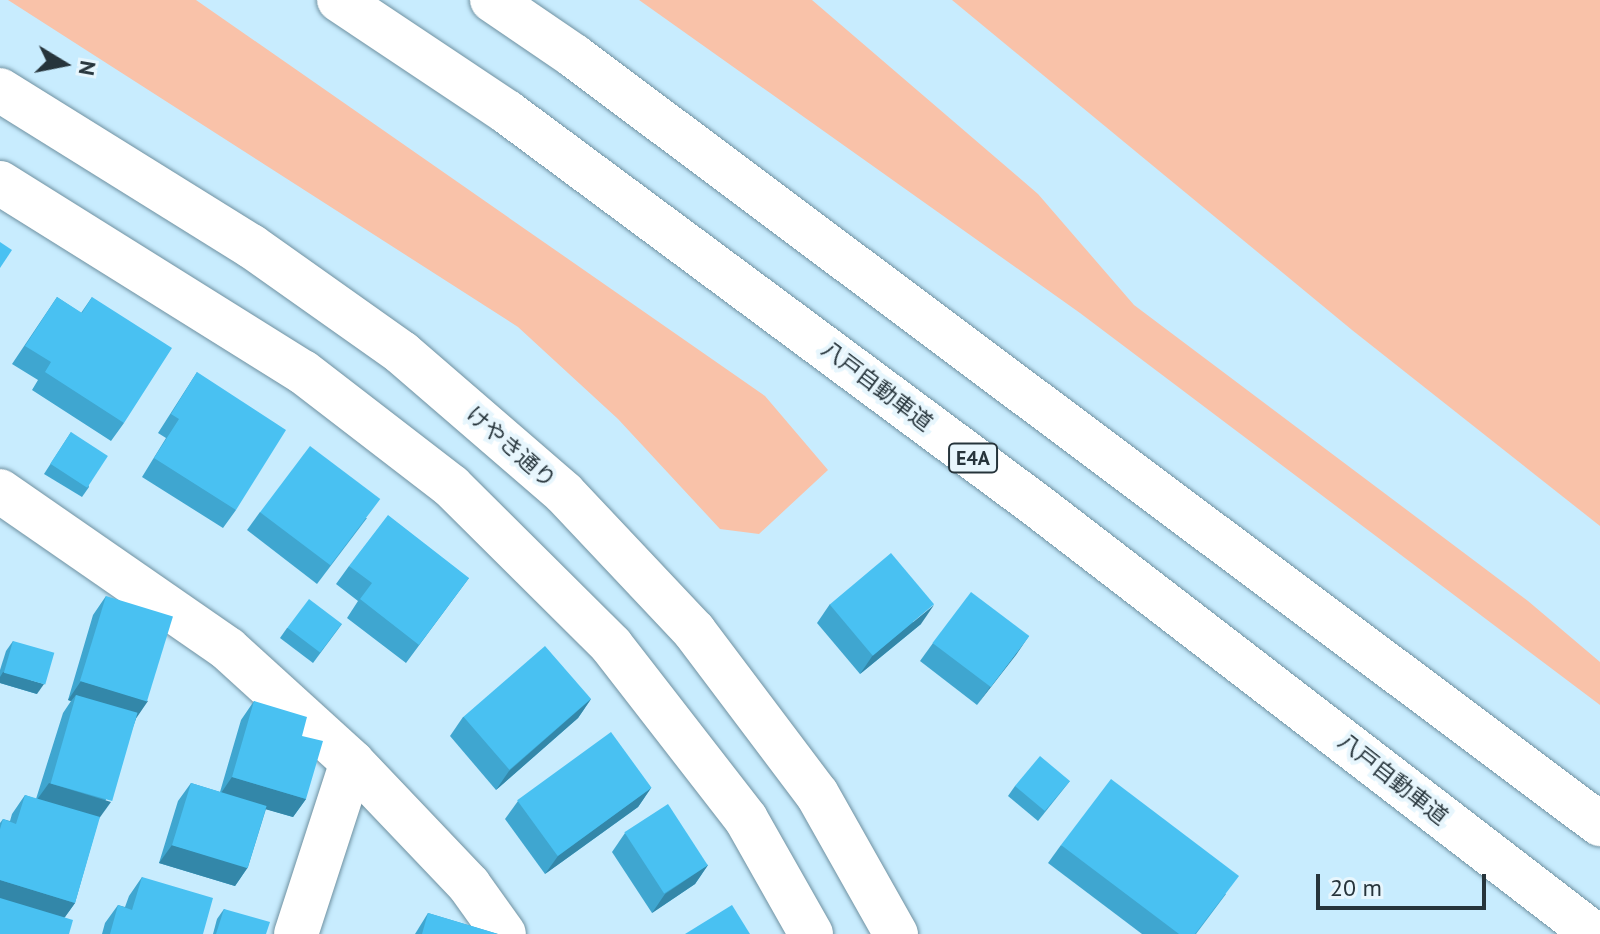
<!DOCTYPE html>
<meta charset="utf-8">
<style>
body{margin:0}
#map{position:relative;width:1600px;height:934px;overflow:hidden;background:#c8ecfe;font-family:"PT Sans","Noto Sans JP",sans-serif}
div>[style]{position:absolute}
.green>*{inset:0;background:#f9c2a9}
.roads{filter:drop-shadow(0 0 2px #6f91a1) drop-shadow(0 0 2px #6f91a1)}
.minor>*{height:44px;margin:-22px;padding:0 22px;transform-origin:22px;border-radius:22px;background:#fff}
.tertiary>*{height:44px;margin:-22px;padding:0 22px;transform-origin:22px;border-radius:22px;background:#fff}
.motorway>*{height:44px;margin:-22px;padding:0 22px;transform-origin:22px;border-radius:22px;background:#fff}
.wall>*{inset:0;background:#3fa6d0}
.shaded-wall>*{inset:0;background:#3387a9}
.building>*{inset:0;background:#49c1f2;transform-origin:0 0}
span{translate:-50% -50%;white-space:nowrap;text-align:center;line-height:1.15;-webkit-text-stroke:8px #e7f6fd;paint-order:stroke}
.shield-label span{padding:2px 6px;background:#e7f6fd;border:2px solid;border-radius:6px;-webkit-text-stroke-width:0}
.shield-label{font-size:20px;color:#26343b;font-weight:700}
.street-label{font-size:22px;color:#26343b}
.north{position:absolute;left:24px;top:24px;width:80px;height:80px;-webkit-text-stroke:6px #e7f6fd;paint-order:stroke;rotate:100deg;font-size:22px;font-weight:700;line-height:32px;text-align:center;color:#26343b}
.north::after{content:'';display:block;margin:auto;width:28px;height:36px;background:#26343b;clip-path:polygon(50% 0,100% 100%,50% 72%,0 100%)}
.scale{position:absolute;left:1316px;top:874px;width:170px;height:36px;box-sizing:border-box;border:4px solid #26343b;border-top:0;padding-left:10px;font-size:24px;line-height:28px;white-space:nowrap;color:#26343b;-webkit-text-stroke:6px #e7f6fd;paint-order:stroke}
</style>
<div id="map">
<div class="green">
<div style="clip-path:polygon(8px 0,196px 0,765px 396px,828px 470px,759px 534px,720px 529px,618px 419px,518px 327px)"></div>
<div style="clip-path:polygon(639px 0,812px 0,1038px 194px,1134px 305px,1528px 601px,1600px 662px,1600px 705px,1080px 313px)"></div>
<div style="clip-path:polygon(952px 0,1600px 0,1600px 526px,1352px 330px)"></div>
</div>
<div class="roads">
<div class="minor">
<div style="left:0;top:491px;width:277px;rotate:34.7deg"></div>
<div style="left:228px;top:649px;width:168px;rotate:42.3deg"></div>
<div style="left:352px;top:762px;width:170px;rotate:46.4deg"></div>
<div style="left:469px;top:885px;width:60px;rotate:54.5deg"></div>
<div style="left:296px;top:934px;width:181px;rotate:-72deg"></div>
</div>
<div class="tertiary">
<div style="left:0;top:90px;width:296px;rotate:31.9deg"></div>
<div style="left:251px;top:246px;width:185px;rotate:35.3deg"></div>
<div style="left:402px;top:353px;width:214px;rotate:40.8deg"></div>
<div style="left:564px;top:493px;width:190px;rotate:46.7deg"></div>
<div style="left:694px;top:631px;width:204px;rotate:53deg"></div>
<div style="left:817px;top:794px;width:161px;rotate:60.6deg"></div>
<div style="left:0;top:183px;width:357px;rotate:32deg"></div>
<div style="left:303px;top:372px;width:187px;rotate:37.6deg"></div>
<div style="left:451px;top:486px;width:226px;rotate:44.8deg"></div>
<div style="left:611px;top:645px;width:220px;rotate:52.2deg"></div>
<div style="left:746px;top:819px;width:132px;rotate:60.5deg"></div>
</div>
<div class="motorway">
<div style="left:339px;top:0;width:202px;rotate:33.7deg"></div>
<div style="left:507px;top:112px;width:663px;rotate:36.59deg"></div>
<div style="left:1039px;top:507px;width:700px;rotate:37.57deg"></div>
<div style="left:492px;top:0;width:99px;rotate:34.3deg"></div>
<div style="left:574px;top:56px;width:1282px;rotate:36.82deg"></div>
</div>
</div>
<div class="wall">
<div style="clip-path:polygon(57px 297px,81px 313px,92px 297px,124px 423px,111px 441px,32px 390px,38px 380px,12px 364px)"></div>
<div style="clip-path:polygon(197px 372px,236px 510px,223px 528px,142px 477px,166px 438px,158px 433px)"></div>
<div style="clip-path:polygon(71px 432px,89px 487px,82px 497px,44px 474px)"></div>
<div style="clip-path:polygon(260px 512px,367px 518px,317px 584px,247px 530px)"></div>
<div style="clip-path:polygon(349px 566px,469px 578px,406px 663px,347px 618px,358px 601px,336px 584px)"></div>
<div style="clip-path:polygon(106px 596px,136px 719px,99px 818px,75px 903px,65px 917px,0 934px,0 823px,3px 819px,10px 821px,12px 814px,25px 795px,36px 799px,63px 713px,71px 701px,68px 700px,93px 615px)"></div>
<div style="clip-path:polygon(830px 604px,921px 624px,860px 674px,817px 623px)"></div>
<div style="clip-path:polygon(342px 624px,313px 663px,280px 638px,287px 628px)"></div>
<div style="clip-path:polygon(1029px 636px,977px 705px,920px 661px,933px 643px)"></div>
<div style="clip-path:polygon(13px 641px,37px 694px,0 683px,0 670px,6px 651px)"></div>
<div style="clip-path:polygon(591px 699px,578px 718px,496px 790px,450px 736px,463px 717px)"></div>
<div style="clip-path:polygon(254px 701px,302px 736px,306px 799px,293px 817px,266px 809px,248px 867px,235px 886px,159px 863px,178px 801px,191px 783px,220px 792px,241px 720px)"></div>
<div style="clip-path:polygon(1070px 781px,1038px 821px,1008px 796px,1015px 786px)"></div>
<div style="clip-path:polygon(651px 788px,638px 807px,545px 874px,505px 819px,518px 801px)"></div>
<div style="clip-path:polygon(625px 833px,708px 865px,695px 884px,652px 913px,612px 852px)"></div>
<div style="clip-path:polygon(1061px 845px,1226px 894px,1196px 934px,1142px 934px,1048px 863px)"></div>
<div style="clip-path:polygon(142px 877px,203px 934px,102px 934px,105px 923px,118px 905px,125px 907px,129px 896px)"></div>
<div style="clip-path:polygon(224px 909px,266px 934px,213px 934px,217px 919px)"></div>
<div style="clip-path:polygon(428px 913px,498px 934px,415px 934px)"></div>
</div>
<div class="shaded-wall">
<div style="clip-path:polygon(934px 605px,921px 624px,860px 674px,873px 655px)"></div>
<div style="clip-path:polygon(1029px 636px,1016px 655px,977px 705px,990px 687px)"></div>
<div style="clip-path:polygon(3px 672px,44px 684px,37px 694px,0 683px,0 677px)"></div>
<div style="clip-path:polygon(81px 681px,148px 701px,135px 720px,76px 695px,71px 701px,68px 700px)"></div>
<div style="clip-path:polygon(591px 699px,578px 718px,496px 790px,509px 771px)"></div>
<div style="clip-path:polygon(232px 777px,306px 799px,293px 817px,219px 796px)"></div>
<div style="clip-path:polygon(49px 783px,111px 802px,98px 820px,36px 801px)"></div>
<div style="clip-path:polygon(651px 788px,638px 807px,545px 874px,558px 856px)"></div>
<div style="clip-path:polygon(172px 845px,248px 867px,235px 886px,159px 863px)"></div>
<div style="clip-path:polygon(708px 865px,695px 884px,652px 913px,665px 894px)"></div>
<div style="clip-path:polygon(0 880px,75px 903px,62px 921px,0 903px)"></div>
</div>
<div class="building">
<div style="clip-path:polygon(0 242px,12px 250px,0 268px)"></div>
<div style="clip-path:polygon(57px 297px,82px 313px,92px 297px,172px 348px,124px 423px,45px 372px,51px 362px,25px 346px)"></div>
<div style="clip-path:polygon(197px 372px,286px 430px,236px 510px,154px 458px,179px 419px,171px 414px)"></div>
<div style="left:71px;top:432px;width:44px;height:38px;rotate:33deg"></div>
<div style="left:310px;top:446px;width:88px;height:83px;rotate:37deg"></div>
<div style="clip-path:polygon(388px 515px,469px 578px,419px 645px,360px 599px,372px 583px,349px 566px)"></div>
<div style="left:891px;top:553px;width:67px;height:80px;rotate:50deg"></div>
<div style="left:971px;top:592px;width:73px;height:64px;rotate:37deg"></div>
<div style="left:106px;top:596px;width:70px;height:89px;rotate:17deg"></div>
<div style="left:309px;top:599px;width:41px;height:36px;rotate:37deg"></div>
<div style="left:13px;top:641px;width:43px;height:33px;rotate:16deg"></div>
<div style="left:545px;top:646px;width:70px;height:108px;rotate:49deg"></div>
<div style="left:76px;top:695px;width:64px;height:92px;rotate:16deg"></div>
<div style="clip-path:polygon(254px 701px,307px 717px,302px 736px,323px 741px,306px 799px,232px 777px)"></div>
<div style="left:611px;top:732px;width:69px;height:116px;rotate:54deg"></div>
<div style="left:1040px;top:756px;width:39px;height:39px;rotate:40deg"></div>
<div style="clip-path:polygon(1111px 779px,1239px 876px,1195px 934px,1179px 934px,1061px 845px)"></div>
<div style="left:191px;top:783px;width:79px;height:65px;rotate:17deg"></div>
<div style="clip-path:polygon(25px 795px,100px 817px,75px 903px,0 880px,0 829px,3px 819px,16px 824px)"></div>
<div style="left:668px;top:804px;width:73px;height:52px;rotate:57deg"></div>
<div style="clip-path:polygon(142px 877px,213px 898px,203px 934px,110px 934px,118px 905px,132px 910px)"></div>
<div style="clip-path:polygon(0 898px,73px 920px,69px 934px,0 934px)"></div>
<div style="clip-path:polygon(732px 905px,750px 934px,685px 934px)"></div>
<div style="clip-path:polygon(224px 909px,270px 922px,266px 934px,216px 934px)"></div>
<div style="clip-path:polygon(428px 913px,498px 934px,422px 934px)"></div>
</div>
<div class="shield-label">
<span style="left:973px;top:458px">E4A</span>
</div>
<div class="street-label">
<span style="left:877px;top:386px;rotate:37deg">八戸自動車道</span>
<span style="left:511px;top:447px;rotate:41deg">けやき通り</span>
<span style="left:1393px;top:779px;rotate:38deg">八戸自動車道</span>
</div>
<div class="north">N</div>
<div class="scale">20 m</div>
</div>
